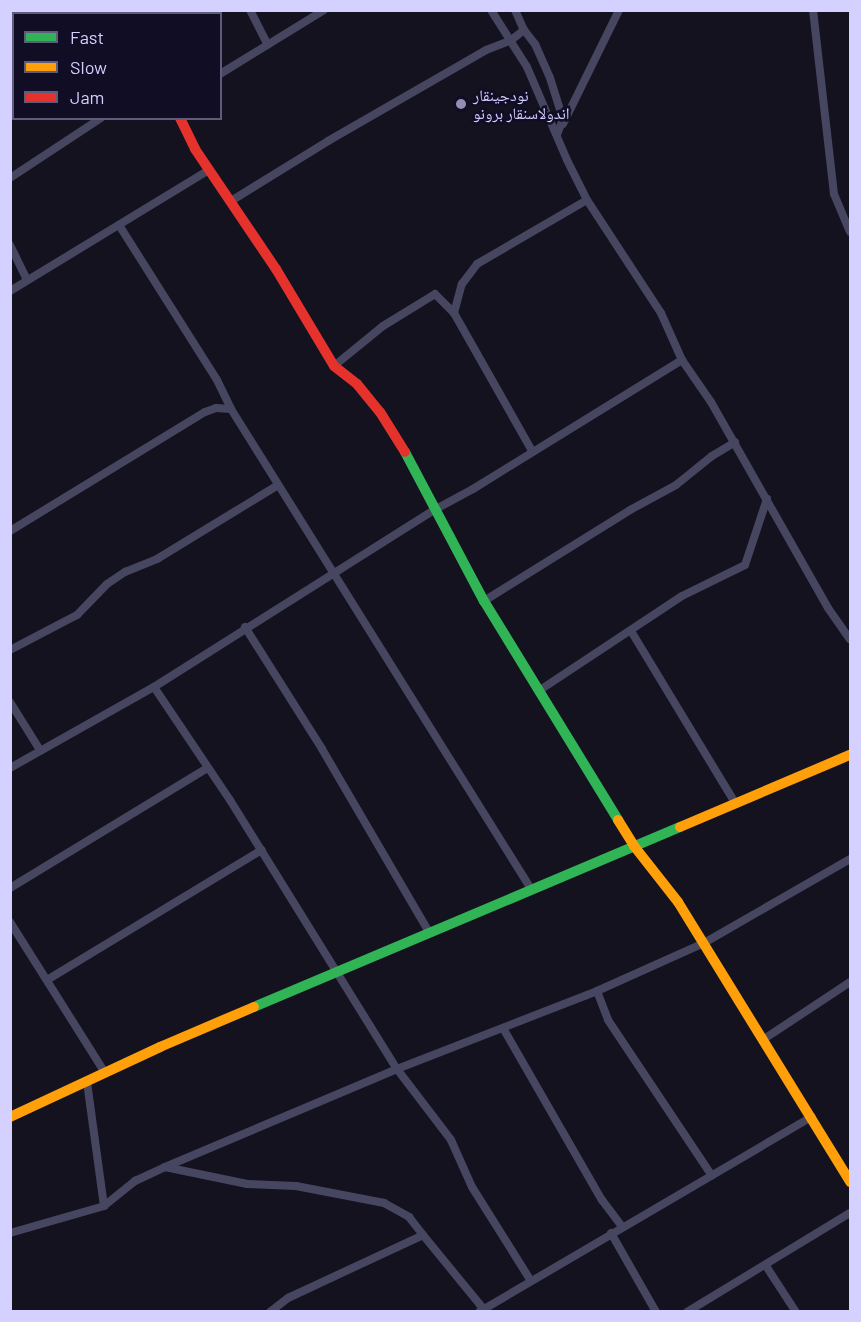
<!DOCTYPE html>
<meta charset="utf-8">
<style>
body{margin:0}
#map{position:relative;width:861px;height:1322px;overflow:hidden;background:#14121f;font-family:Barlow,"Noto Naskh Arabic",sans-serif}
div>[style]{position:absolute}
.street>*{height:8px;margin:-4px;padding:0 4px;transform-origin:4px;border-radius:4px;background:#464660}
.fast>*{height:10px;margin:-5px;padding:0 5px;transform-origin:5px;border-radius:5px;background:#30b455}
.slow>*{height:10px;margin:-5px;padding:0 5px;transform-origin:5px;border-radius:5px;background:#ff9f0a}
.jam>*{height:10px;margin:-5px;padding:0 5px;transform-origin:5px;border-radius:5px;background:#e5322d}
.dots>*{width:16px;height:16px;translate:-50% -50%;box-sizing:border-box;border:3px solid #100d24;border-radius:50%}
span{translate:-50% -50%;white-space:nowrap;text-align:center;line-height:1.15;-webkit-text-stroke:5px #100d24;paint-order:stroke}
.poi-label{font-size:16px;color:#d4d0ff}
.left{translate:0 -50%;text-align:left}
.frame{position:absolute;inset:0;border:12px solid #d4d0ff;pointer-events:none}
.legend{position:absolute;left:12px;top:12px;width:210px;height:108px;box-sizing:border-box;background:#100d24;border:2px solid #5e5b7c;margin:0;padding:8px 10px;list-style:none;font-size:18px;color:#d4d0ff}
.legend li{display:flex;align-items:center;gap:12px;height:30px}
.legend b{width:30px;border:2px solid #5e5b7c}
</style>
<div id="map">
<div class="street">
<div style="left:115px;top:10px;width:4px;rotate:63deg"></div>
<div style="left:250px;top:10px;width:39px;rotate:63deg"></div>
<div style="left:491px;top:10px;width:67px;rotate:57.7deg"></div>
<div style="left:527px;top:67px;width:101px;rotate:66.7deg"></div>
<div style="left:567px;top:160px;width:45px;rotate:63.4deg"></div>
<div style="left:587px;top:200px;width:135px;rotate:56.8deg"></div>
<div style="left:661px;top:313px;width:51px;rotate:65.9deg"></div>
<div style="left:682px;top:360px;width:51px;rotate:55.4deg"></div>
<div style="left:711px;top:402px;width:237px;rotate:60.4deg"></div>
<div style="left:828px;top:608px;width:38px;rotate:55deg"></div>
<div style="left:515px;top:10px;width:22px;rotate:66deg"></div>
<div style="left:524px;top:30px;width:18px;rotate:52deg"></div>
<div style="left:535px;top:44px;width:37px;rotate:66deg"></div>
<div style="left:550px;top:78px;width:43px;rotate:72.4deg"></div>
<div style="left:563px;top:119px;width:17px;rotate:111deg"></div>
<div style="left:813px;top:10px;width:185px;rotate:83.5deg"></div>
<div style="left:834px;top:194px;width:41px;rotate:67.2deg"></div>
<div style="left:77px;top:14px;width:6px;rotate:-39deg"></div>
<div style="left:10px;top:52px;width:4px;rotate:-14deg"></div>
<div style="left:220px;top:74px;width:122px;rotate:-31.6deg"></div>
<div style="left:563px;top:124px;width:127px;rotate:-63.8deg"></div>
<div style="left:10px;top:178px;width:109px;rotate:-33.4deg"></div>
<div style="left:231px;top:201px;width:114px;rotate:-31.7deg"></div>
<div style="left:328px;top:141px;width:182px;rotate:-29.9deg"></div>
<div style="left:486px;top:50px;width:26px;rotate:-21deg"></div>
<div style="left:510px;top:41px;width:18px;rotate:-38deg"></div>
<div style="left:119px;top:225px;width:183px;rotate:57.7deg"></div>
<div style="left:217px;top:380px;width:32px;rotate:64deg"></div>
<div style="left:10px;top:245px;width:39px;rotate:64deg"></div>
<div style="left:10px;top:291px;width:233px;rotate:-31.3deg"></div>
<div style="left:454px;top:313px;width:159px;rotate:60.5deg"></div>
<div style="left:334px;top:366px;width:63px;rotate:-39.2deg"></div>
<div style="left:383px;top:326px;width:61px;rotate:-31.6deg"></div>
<div style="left:435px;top:294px;width:27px;rotate:45deg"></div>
<div style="left:454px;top:313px;width:30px;rotate:-75deg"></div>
<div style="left:462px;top:284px;width:25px;rotate:-53deg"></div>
<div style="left:477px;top:264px;width:127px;rotate:-30.2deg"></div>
<div style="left:10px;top:531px;width:228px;rotate:-31.4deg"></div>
<div style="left:205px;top:412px;width:12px;rotate:-20deg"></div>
<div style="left:216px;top:408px;width:15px;rotate:4deg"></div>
<div style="left:231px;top:409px;width:566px;rotate:57.99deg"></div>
<div style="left:484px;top:601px;width:172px;rotate:-31.9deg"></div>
<div style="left:630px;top:510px;width:52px;rotate:-28.5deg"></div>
<div style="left:676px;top:485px;width:46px;rotate:-38.9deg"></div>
<div style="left:712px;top:456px;width:27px;rotate:-31deg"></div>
<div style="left:245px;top:627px;width:144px;rotate:57.7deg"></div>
<div style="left:322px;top:749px;width:212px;rotate:59.7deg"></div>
<div style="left:631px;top:631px;width:201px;rotate:58.8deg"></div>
<div style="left:10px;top:650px;width:76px;rotate:-27.6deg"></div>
<div style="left:77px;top:615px;width:43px;rotate:-45.9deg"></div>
<div style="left:107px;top:584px;width:22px;rotate:-34deg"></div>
<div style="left:125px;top:572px;width:35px;rotate:-22deg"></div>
<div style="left:157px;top:559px;width:142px;rotate:-31.4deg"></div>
<div style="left:154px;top:687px;width:136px;rotate:56.1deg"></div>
<div style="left:230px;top:800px;width:317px;rotate:58.2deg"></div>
<div style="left:397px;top:1069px;width:89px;rotate:52.7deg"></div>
<div style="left:451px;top:1140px;width:51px;rotate:65.9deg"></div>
<div style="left:472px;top:1187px;width:111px;rotate:57.9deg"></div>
<div style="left:540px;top:690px;width:170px;rotate:-33.5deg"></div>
<div style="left:682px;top:596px;width:70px;rotate:-26.2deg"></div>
<div style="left:745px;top:565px;width:70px;rotate:-71.6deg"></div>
<div style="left:10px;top:702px;width:57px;rotate:58deg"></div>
<div style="left:10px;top:768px;width:165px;rotate:-29.4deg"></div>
<div style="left:154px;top:687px;width:333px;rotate:-32.3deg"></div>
<div style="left:436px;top:509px;width:42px;rotate:-28.4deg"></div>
<div style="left:473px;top:489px;width:246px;rotate:-31.7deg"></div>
<div style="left:10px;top:888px;width:231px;rotate:-31.3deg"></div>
<div style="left:10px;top:922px;width:178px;rotate:57.8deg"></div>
<div style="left:47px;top:980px;width:251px;rotate:-31.2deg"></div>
<div style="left:597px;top:991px;width:31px;rotate:69deg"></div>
<div style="left:608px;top:1020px;width:187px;rotate:56.3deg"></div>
<div style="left:503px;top:1028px;width:198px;rotate:60.1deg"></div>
<div style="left:602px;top:1200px;width:34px;rotate:53deg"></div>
<div style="left:764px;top:1039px;width:103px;rotate:-33.5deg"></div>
<div style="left:87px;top:1082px;width:125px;rotate:82.2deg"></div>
<div style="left:165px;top:1167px;width:252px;rotate:-22.9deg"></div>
<div style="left:397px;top:1069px;width:215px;rotate:-21.3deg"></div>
<div style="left:597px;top:991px;width:117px;rotate:-24.2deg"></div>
<div style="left:704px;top:943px;width:168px;rotate:-29.9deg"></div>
<div style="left:10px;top:1233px;width:98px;rotate:-16deg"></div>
<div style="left:104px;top:1206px;width:40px;rotate:-39deg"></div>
<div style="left:135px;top:1181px;width:33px;rotate:-25deg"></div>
<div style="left:165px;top:1167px;width:84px;rotate:11.7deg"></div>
<div style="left:247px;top:1184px;width:49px;rotate:2.3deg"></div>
<div style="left:296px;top:1186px;width:90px;rotate:10.9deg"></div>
<div style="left:384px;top:1203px;width:29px;rotate:29deg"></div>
<div style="left:409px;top:1217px;width:23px;rotate:52deg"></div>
<div style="left:611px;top:1233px;width:91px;rotate:60.3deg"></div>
<div style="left:766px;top:1266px;width:55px;rotate:56.9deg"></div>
<div style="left:270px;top:1312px;width:23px;rotate:-38deg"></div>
<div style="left:288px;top:1298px;width:149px;rotate:-25deg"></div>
<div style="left:423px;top:1235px;width:99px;rotate:50.7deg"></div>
<div style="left:479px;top:1312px;width:386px;rotate:-30.4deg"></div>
<div style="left:687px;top:1312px;width:191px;rotate:-31.3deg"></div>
</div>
<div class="fast">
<div style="left:405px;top:452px;width:169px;rotate:62.1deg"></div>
<div style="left:484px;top:601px;width:257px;rotate:58.5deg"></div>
<div style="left:254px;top:1007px;width:462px;rotate:-22.9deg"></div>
</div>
<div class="slow">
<div style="left:618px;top:820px;width:31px;rotate:58deg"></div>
<div style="left:634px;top:846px;width:71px;rotate:51.8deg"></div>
<div style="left:678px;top:902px;width:329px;rotate:58.4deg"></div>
<div style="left:680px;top:827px;width:185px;rotate:-23deg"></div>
<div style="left:10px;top:1117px;width:166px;rotate:-25deg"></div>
<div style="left:160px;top:1047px;width:102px;rotate:-23.1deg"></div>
</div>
<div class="jam">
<div style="left:180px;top:118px;width:34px;rotate:64deg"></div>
<div style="left:195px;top:149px;width:145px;rotate:56deg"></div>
<div style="left:276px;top:269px;width:113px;rotate:59.1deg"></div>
<div style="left:334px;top:366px;width:29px;rotate:38deg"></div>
<div style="left:357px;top:384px;width:36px;rotate:51deg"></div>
<div style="left:380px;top:412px;width:47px;rotate:58deg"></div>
</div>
<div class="dots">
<div style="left:461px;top:104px;background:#918eb1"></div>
</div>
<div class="poi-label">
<span class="left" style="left:473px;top:104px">نودجينقار<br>اندولاسنقار برونو</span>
</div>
<div class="frame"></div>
<ul class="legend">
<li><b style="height:8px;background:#30b455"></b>Fast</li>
<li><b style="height:8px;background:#ff9f0a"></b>Slow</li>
<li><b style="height:8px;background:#e5322d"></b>Jam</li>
</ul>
</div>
